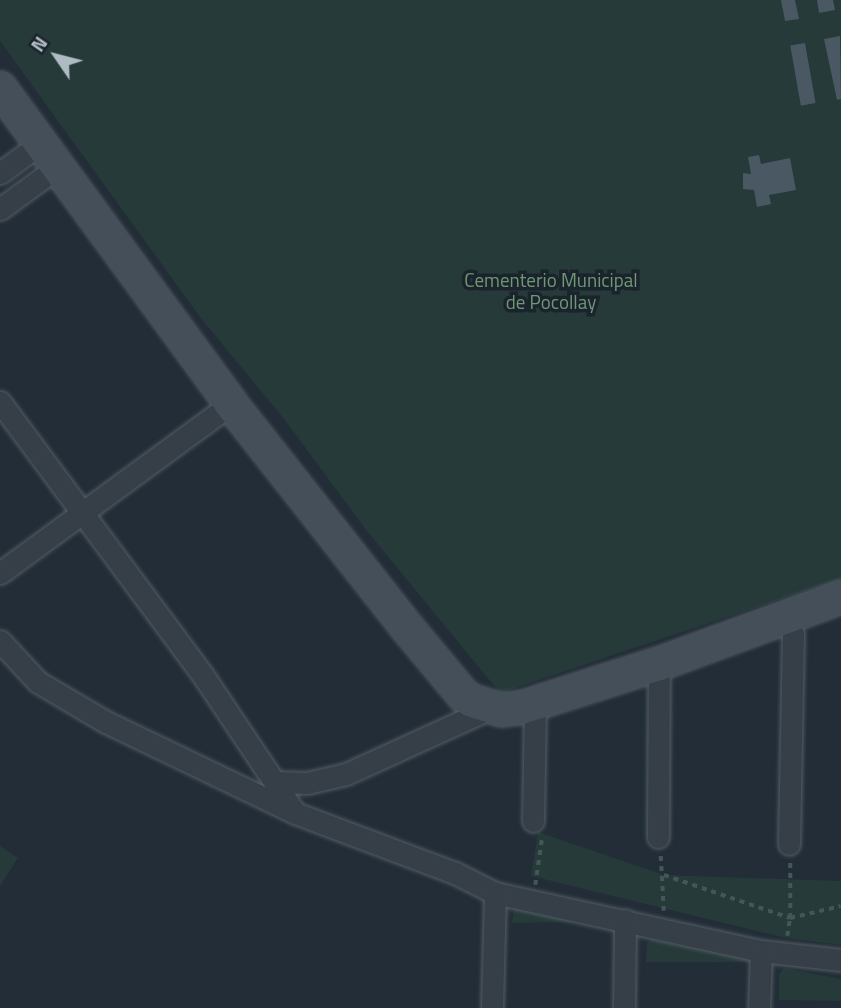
<!DOCTYPE html>
<style>
body{margin:0}
#map{position:relative;width:841px;height:1008px;overflow:hidden;background:#222d37;font-family:"Titillium Web",sans-serif}
div>[style]{position:absolute}
.green>*{inset:0;background:#253a39}
.building>*{inset:0;background:#4a5863;transform-origin:0 0}
.path>*{height:3.5px;margin-top:-1.75px;transform-origin:0;background:repeating-linear-gradient(90deg,#445757 0 5px,transparent 0 10px)}
.roads{filter:drop-shadow(0 0 2px #535d65) drop-shadow(0 0 2px #535d65)}
.street>*{height:21px;margin:-10.5px;padding:0 10.5px;transform-origin:10.5px;border-radius:10.5px;background:#363f48}
.secondary>*{height:32px;margin:-16px;padding:0 16px;transform-origin:16px;border-radius:16px;background:#444f5a}
span{translate:-50% -50%;white-space:nowrap;text-align:center;line-height:1.15;-webkit-text-stroke:7px #1b242c;paint-order:stroke}
.park-label{font-size:19px;color:#709875}
.north{position:absolute;left:21px;top:21px;width:70px;height:70px;-webkit-text-stroke:5px #1b242c;paint-order:stroke;rotate:305deg;font-size:19px;font-weight:700;line-height:28px;text-align:center;color:#b0bac4}
.north::after{content:'';display:block;margin:auto;width:24px;height:32px;background:#b0bac4;clip-path:polygon(50% 0,100% 100%,50% 72%,0 100%)}
</style>
<div id="map">
<div class="green">
<div style="clip-path:polygon(0 0,841px 0,841px 579px,500px 693px,367px 531px,284px 419px,200px 317px,0 41px)"></div>
<div style="clip-path:polygon(538px 832px,664px 875px,841px 881px,841px 945px,786px 938px,531px 876px)"></div>
<div style="clip-path:polygon(0 846px,18px 858px,0 886px)"></div>
<div style="clip-path:polygon(514px 908px,575px 922px,512px 923px)"></div>
<div style="clip-path:polygon(651px 939px,748px 959px,748px 962px,646px 962px,647px 943px)"></div>
<div style="clip-path:polygon(784px 968px,841px 979px,841px 1001px,779px 1000px,779px 974px)"></div>
</div>
<div class="building">
<div style="clip-path:polygon(781px 0,795px 0,799px 19px,785px 21px)"></div>
<div style="clip-path:polygon(817px 0,833px 0,835px 10px,819px 13px)"></div>
<div style="clip-path:polygon(840px 36px,841px 99px,837px 100px,824px 39px)"></div>
<div style="left:805px;top:43px;width:61px;height:15px;rotate:80deg"></div>
<div style="clip-path:polygon(759px 155px,761px 164px,790px 158px,796px 190px,769px 195px,771px 204px,757px 207px,754px 190px,743px 189px,743px 173px,751px 174px,748px 157px)"></div>
</div>
<div class="path">
<div style="left:661px;top:856px;width:55px;rotate:86.9deg"></div>
<div style="left:664px;top:875px;width:133px;rotate:18.8deg"></div>
<div style="left:790px;top:918px;width:52px;rotate:-13.2deg"></div>
<div style="left:535px;top:885px;width:49px;rotate:-81.7deg"></div>
<div style="left:787px;top:936px;width:18px;rotate:-81deg"></div>
<div style="left:790px;top:918px;width:58px;rotate:-90deg"></div>
</div>
<div class="roads">
<div class="street">
<div style="left:0;top:173px;width:51px;rotate:-36.2deg"></div>
<div style="left:0;top:209px;width:73px;rotate:-36.1deg"></div>
<div style="left:0;top:402px;width:339px;rotate:53.4deg"></div>
<div style="left:202px;top:674px;width:167px;rotate:56.2deg"></div>
<div style="left:0;top:573px;width:286px;rotate:-36.2deg"></div>
<div style="left:788px;top:617px;width:18px;rotate:74deg"></div>
<div style="left:793px;top:634px;width:210px;rotate:91.1deg"></div>
<div style="left:0;top:641px;width:56px;rotate:47.2deg"></div>
<div style="left:38px;top:682px;width:79px;rotate:30.5deg"></div>
<div style="left:106px;top:722px;width:210px;rotate:25.7deg"></div>
<div style="left:295px;top:813px;width:171px;rotate:20.6deg"></div>
<div style="left:455px;top:873px;width:45px;rotate:26.6deg"></div>
<div style="left:495px;top:893px;width:272px;rotate:12.3deg"></div>
<div style="left:761px;top:951px;width:81px;rotate:6.4deg"></div>
<div style="left:276px;top:782px;width:31px;rotate:2deg"></div>
<div style="left:307px;top:783px;width:40px;rotate:-13deg"></div>
<div style="left:346px;top:774px;width:159px;rotate:-24.5deg"></div>
<div style="left:533px;top:821px;width:118px;rotate:-89deg"></div>
<div style="left:658px;top:837px;width:173px;rotate:-89.7deg"></div>
<div style="left:492px;top:1008px;width:115px;rotate:-88.5deg"></div>
<div style="left:624px;top:1008px;width:88px;rotate:-89.3deg"></div>
<div style="left:759px;top:1008px;width:57px;rotate:-88deg"></div>
</div>
<div class="secondary">
<div style="left:0;top:88px;width:391px;rotate:53.8deg"></div>
<div style="left:231px;top:404px;width:288px;rotate:51.8deg"></div>
<div style="left:409px;top:630px;width:86px;rotate:50.2deg"></div>
<div style="left:464px;top:696px;width:9px;rotate:32deg"></div>
<div style="left:472px;top:701px;width:30px;rotate:17deg"></div>
<div style="left:501px;top:710px;width:23px;rotate:-7deg"></div>
<div style="left:524px;top:707px;width:142px;rotate:-17.7deg"></div>
<div style="left:659px;top:664px;width:194px;rotate:-20.2deg"></div>
</div>
</div>
<div class="park-label">
<span style="left:551px;top:291px">Cementerio Municipal<br>de Pocollay</span>
</div>
<div class="north">N</div>
</div>
